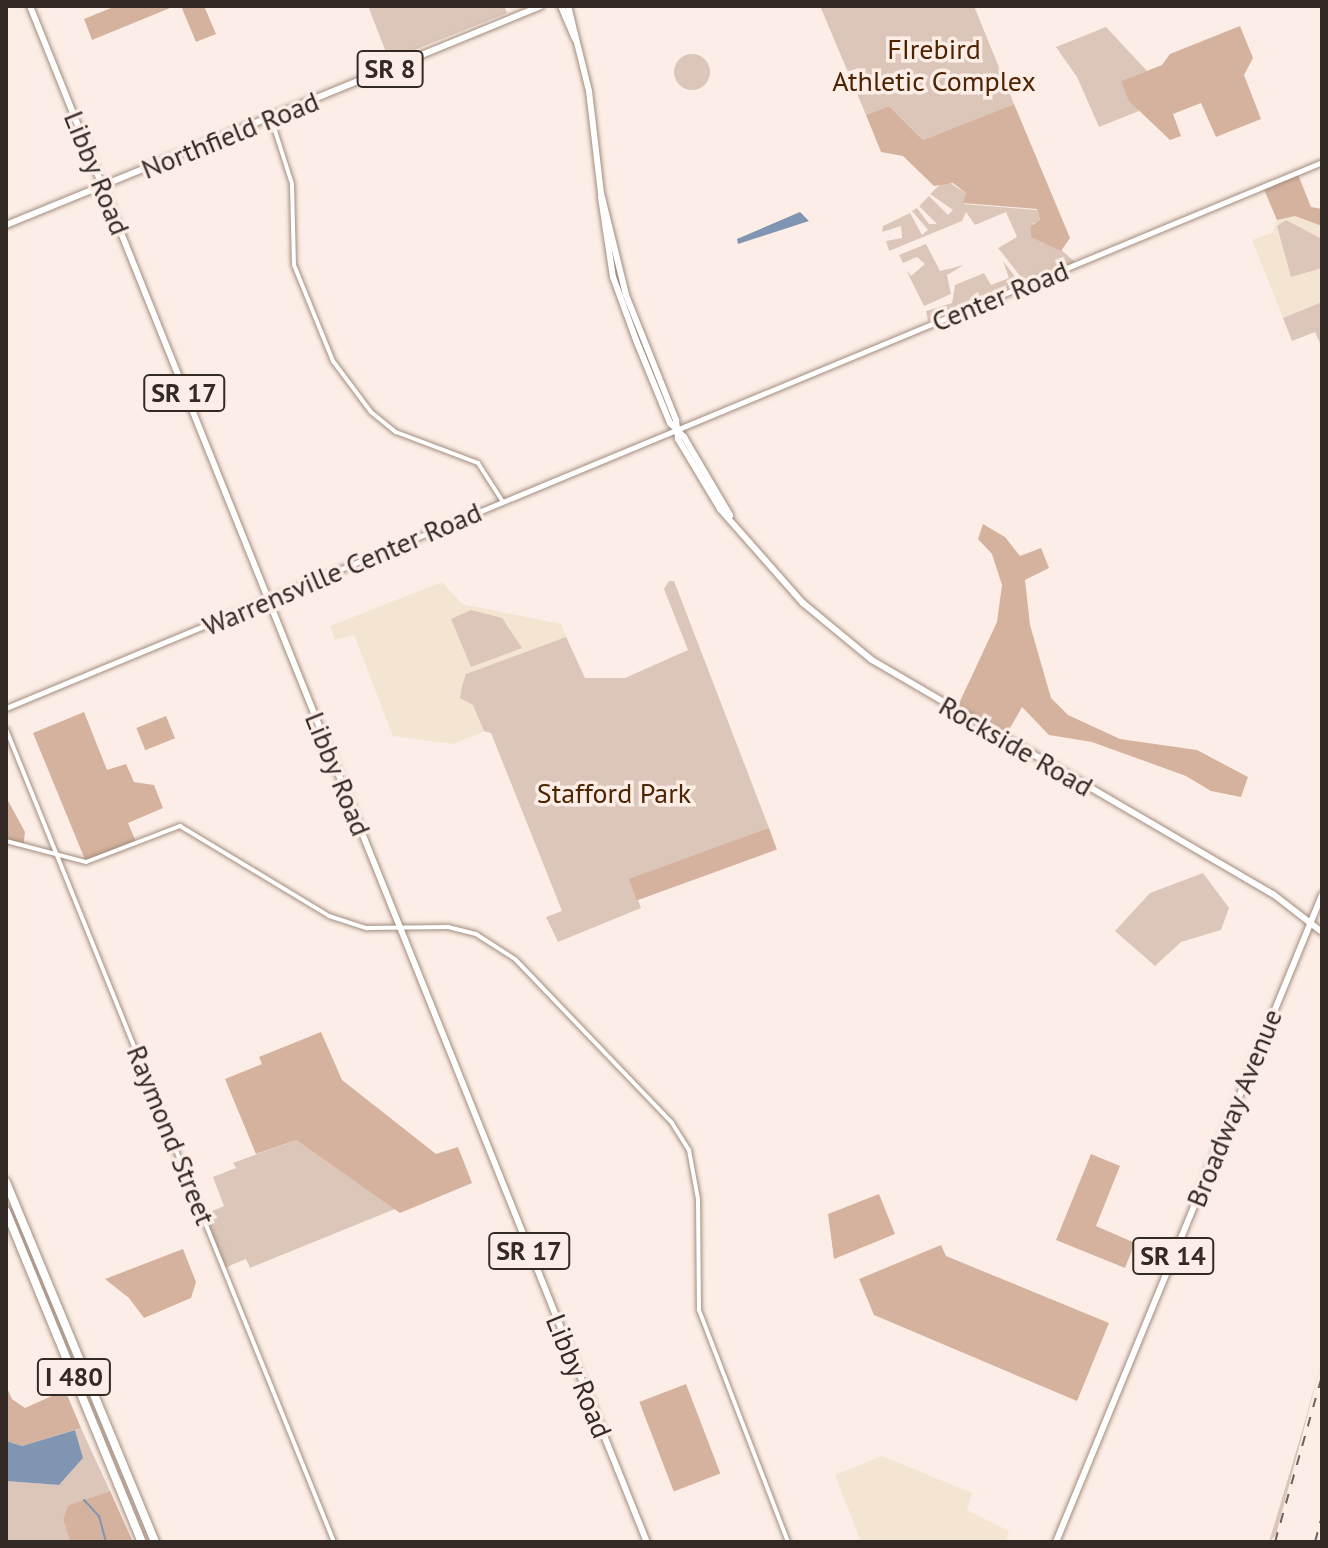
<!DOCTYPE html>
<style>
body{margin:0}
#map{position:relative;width:1328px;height:1548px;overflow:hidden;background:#fceee6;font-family:"PT Sans",sans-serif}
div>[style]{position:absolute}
.education>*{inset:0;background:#f4e5d2}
.green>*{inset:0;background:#dcc6b9}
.round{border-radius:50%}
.forest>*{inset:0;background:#d5b29e;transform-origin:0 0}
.water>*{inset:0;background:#7f95b1}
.stream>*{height:2px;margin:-1px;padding:0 1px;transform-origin:1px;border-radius:1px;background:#7f95b1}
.roads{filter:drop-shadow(0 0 2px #a18c7f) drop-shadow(0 0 2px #a18c7f)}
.tertiary>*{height:4px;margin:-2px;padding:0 2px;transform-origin:2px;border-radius:2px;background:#fff}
.secondary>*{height:5px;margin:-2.5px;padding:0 2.5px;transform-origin:2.5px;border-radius:2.5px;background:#fff}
.primary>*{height:6px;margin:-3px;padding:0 3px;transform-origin:3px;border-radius:3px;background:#fff}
.motorway>*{height:8px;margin:-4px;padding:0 4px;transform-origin:4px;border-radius:4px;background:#fff}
.rail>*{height:2px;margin-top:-1px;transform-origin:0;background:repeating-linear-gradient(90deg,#6b605a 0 10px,transparent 0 20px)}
span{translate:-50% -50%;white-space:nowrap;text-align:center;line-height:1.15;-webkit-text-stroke:7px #fceee6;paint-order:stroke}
.shield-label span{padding:2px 6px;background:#fceee6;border:2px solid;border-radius:6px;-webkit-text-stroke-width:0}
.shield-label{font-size:26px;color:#332a25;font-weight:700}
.park-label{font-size:28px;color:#4e2301}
.street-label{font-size:28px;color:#332a25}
.frame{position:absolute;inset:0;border:8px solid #332a25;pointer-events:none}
</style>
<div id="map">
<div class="education">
<div style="clip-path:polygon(1295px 216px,1322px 226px,1322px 302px,1283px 318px,1252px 240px,1273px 232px,1277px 220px)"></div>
<div style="clip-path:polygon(442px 582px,462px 604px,561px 624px,589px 689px,453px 744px,393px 736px,354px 635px,335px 640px,330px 626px)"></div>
<div style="clip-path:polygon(882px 1456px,972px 1493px,967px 1510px,1009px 1531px,1006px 1542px,861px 1542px,835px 1475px)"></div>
</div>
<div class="green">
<div style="clip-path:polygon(368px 6px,504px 6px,507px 13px,389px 60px)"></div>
<div style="clip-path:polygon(820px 6px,974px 6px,1014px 104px,923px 140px,889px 106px,866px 115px)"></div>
<div style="clip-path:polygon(1106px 27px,1147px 71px,1121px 81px,1139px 111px,1099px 127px,1077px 77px,1056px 47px)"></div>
<div class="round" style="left:674px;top:54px;width:36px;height:36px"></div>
<div style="clip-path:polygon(945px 180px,966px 193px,964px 204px,1037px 210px,1040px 221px,1032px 224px,1075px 262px,1025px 282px,998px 248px,1017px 237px,1006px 212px,975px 225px,966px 212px,962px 221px,889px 251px,886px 241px,902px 238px,901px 226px,882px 232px,883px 226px,910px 213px,922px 235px,928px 230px,912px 211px,917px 208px,929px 224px,937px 224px,919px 206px,929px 196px,948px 215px,953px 210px,930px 194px)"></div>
<div style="clip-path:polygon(1286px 220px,1322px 239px,1322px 268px,1291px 277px,1277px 226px)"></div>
<div style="clip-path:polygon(926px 244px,940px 271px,964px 265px,947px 275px,951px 294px,924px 306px,906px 270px,911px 276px,925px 264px,917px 257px,903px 263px,899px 255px)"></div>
<div style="clip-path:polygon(1003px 261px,1020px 283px,928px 321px,926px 311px,952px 303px,955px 285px,984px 273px,991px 285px,1009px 278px)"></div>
<div style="clip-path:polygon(1322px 302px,1322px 348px,1315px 332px,1292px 341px,1283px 318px)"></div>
<div style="clip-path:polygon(669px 581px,674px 581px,769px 828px,632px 884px,641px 908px,558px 942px,546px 917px,562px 911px,491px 733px,484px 731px,473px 705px,460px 698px,462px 686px,466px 674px,566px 637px,585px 678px,625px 678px,688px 650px,664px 589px)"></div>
<div style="clip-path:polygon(471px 610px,502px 618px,522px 648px,471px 667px,451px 619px)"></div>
<div style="clip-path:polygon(1203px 873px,1229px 908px,1221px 930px,1181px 942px,1155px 966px,1115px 931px,1150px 893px)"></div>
<div style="clip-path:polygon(296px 1140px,395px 1209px,250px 1268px,246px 1259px,224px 1268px,203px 1215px,224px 1206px,213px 1177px,236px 1168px,233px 1163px)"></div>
<div style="clip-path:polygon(1322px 1360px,1276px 1535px,1269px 1542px,1303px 1428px)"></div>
<div style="clip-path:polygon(81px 1428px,110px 1491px,68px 1505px,63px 1519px,70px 1542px,6px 1542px,6px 1481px,59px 1485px,83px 1458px,75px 1430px)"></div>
</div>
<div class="forest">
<div style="clip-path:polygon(116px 6px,175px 6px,92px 40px,84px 19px)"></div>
<div style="clip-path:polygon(181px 6px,204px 6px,216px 34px,196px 42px)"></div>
<div style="clip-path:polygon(1240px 26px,1253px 58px,1244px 75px,1261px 119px,1216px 137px,1201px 103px,1173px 114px,1181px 136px,1170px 140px,1129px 101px,1121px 81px,1162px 65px,1170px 54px)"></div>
<div style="clip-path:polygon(1014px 104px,1070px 238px,1061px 251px,1031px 237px,1031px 226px,1040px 220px,1037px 209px,963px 203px,966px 193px,953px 183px,934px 186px,903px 156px,881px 152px,866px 115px,889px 106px,923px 140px)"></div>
<div style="clip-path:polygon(1297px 172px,1311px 207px,1322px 209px,1322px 226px,1295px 216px,1277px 220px,1263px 187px)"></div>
<div style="clip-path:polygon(983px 524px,1005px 537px,1020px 556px,1041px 548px,1049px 568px,1025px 580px,1030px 625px,1051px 698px,1068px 715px,1120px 739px,1197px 750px,1248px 777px,1241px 797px,1211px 791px,1186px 776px,1092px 742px,1049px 735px,1022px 707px,1004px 739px,955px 712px,997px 622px,1002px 585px,992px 554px,978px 539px)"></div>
<div style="clip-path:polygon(84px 712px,107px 770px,126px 764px,134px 782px,154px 785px,163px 808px,128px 823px,137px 844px,86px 862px,33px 733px)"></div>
<div style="left:166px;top:716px;width:24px;height:32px;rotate:68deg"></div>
<div style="clip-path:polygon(6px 797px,25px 832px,23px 848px,6px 841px)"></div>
<div style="left:769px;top:828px;width:23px;height:149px;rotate:70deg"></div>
<div style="clip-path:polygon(321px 1032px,342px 1080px,436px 1154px,458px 1147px,472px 1183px,400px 1213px,296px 1140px,256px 1154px,225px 1079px,262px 1064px,259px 1057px)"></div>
<div style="clip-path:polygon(1091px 1154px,1120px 1166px,1096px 1226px,1135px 1243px,1125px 1268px,1056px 1240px)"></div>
<div style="clip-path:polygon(879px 1194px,895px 1234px,834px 1259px,828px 1214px)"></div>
<div style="clip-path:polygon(941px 1245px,946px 1256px,1109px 1323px,1077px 1401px,874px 1315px,859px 1279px)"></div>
<div style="clip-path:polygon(183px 1249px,196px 1282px,191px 1298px,144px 1318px,129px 1298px,105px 1279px)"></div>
<div style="left:686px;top:1384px;width:96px;height:50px;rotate:69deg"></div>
<div style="clip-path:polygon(6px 1386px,12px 1399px,25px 1408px,65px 1390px,81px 1428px,22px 1446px,6px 1441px)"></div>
<div style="clip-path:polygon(110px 1491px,133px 1542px,70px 1542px,63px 1519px,68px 1505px)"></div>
</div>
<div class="water">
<div style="clip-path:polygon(800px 212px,809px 221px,738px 244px,737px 239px)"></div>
<div style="clip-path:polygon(75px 1430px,83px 1458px,59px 1485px,6px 1481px,6px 1441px,22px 1446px)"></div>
</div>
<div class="stream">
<div style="left:84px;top:1500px;width:22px;rotate:47deg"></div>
<div style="left:99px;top:1516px;width:27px;rotate:75deg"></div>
</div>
<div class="roads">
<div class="tertiary">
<div style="left:271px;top:118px;width:69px;rotate:72.3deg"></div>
<div style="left:292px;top:184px;width:81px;rotate:88.6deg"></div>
<div style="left:294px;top:265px;width:104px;rotate:67.9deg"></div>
<div style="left:333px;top:361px;width:64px;rotate:53.3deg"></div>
<div style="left:371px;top:412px;width:32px;rotate:39deg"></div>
<div style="left:396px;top:432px;width:88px;rotate:20.7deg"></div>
<div style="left:478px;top:463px;width:46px;rotate:57.3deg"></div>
<div style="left:6px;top:729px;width:877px;rotate:68.03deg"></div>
<div style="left:6px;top:841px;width:83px;rotate:14.7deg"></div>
<div style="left:86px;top:862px;width:101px;rotate:-21deg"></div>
<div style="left:180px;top:826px;width:174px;rotate:31.1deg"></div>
<div style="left:329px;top:916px;width:40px;rotate:18deg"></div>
<div style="left:367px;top:928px;width:81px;rotate:-0.7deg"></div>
<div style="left:448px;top:927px;width:29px;rotate:14deg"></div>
<div style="left:476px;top:934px;width:46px;rotate:32.7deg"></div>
<div style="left:515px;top:959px;width:227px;rotate:46.2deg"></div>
<div style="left:672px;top:1123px;width:32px;rotate:58deg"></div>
<div style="left:689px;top:1150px;width:50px;rotate:79.6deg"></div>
<div style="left:698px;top:1199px;width:111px;rotate:89.5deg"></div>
<div style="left:699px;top:1310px;width:248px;rotate:69deg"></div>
</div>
<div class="secondary">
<div style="left:6px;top:708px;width:1425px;rotate:-22.53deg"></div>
</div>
<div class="primary">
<div style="left:30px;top:6px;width:1655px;rotate:68.12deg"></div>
<div style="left:561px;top:6px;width:36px;rotate:67deg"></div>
<div style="left:568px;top:6px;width:88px;rotate:76.1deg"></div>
<div style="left:589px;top:91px;width:103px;rotate:83.3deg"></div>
<div style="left:601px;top:193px;width:105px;rotate:76.2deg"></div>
<div style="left:626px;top:295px;width:135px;rotate:68.2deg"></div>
<div style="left:676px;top:420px;width:19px;rotate:84deg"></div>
<div style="left:678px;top:439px;width:82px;rotate:59deg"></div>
<div style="left:720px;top:509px;width:125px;rotate:48.6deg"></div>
<div style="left:803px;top:603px;width:89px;rotate:39.6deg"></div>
<div style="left:872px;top:660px;width:464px;rotate:30.3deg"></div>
<div style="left:1273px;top:894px;width:62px;rotate:37.8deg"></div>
<div style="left:601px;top:197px;width:81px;rotate:81.5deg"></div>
<div style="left:613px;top:277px;width:67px;rotate:69.9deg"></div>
<div style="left:636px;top:340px;width:90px;rotate:67.7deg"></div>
<div style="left:670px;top:423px;width:20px;rotate:45deg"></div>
<div style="left:684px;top:437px;width:91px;rotate:59.5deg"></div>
<div style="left:6px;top:225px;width:578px;rotate:-22.26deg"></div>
<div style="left:1056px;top:1542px;width:700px;rotate:-67.65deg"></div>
</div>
<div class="motorway">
<div style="left:6px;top:1182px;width:390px;rotate:67.5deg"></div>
<div style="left:6px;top:1211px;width:358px;rotate:67.7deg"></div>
</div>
</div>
<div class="rail">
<div style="left:1275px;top:1542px;width:173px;rotate:-74.2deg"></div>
<div style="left:1315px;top:1542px;width:27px;rotate:-75deg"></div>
</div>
<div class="shield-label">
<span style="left:390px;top:69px">SR 8</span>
<span style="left:184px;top:393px">SR 17</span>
<span style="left:529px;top:1251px">SR 17</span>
<span style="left:1173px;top:1256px">SR 14</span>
<span style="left:74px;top:1377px">I 480</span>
</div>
<div class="park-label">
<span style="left:934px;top:65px">FIrebird<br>Athletic Complex</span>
<span style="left:614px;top:793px">Stafford Park</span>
</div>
<div class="street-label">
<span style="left:230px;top:135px;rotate:-22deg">Northfield Road</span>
<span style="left:97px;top:173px;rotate:68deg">Libby Road</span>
<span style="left:1000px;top:296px;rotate:-22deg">Center Road</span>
<span style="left:342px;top:569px;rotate:-23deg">Warrensville Center Road</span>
<span style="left:1016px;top:746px;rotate:30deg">Rockside Road</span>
<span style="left:338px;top:774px;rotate:68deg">Libby Road</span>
<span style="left:1234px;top:1108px;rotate:-68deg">Broadway Avenue</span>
<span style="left:171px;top:1135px;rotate:68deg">Raymond Street</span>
<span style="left:579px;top:1376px;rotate:68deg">Libby Road</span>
</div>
<div class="frame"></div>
</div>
